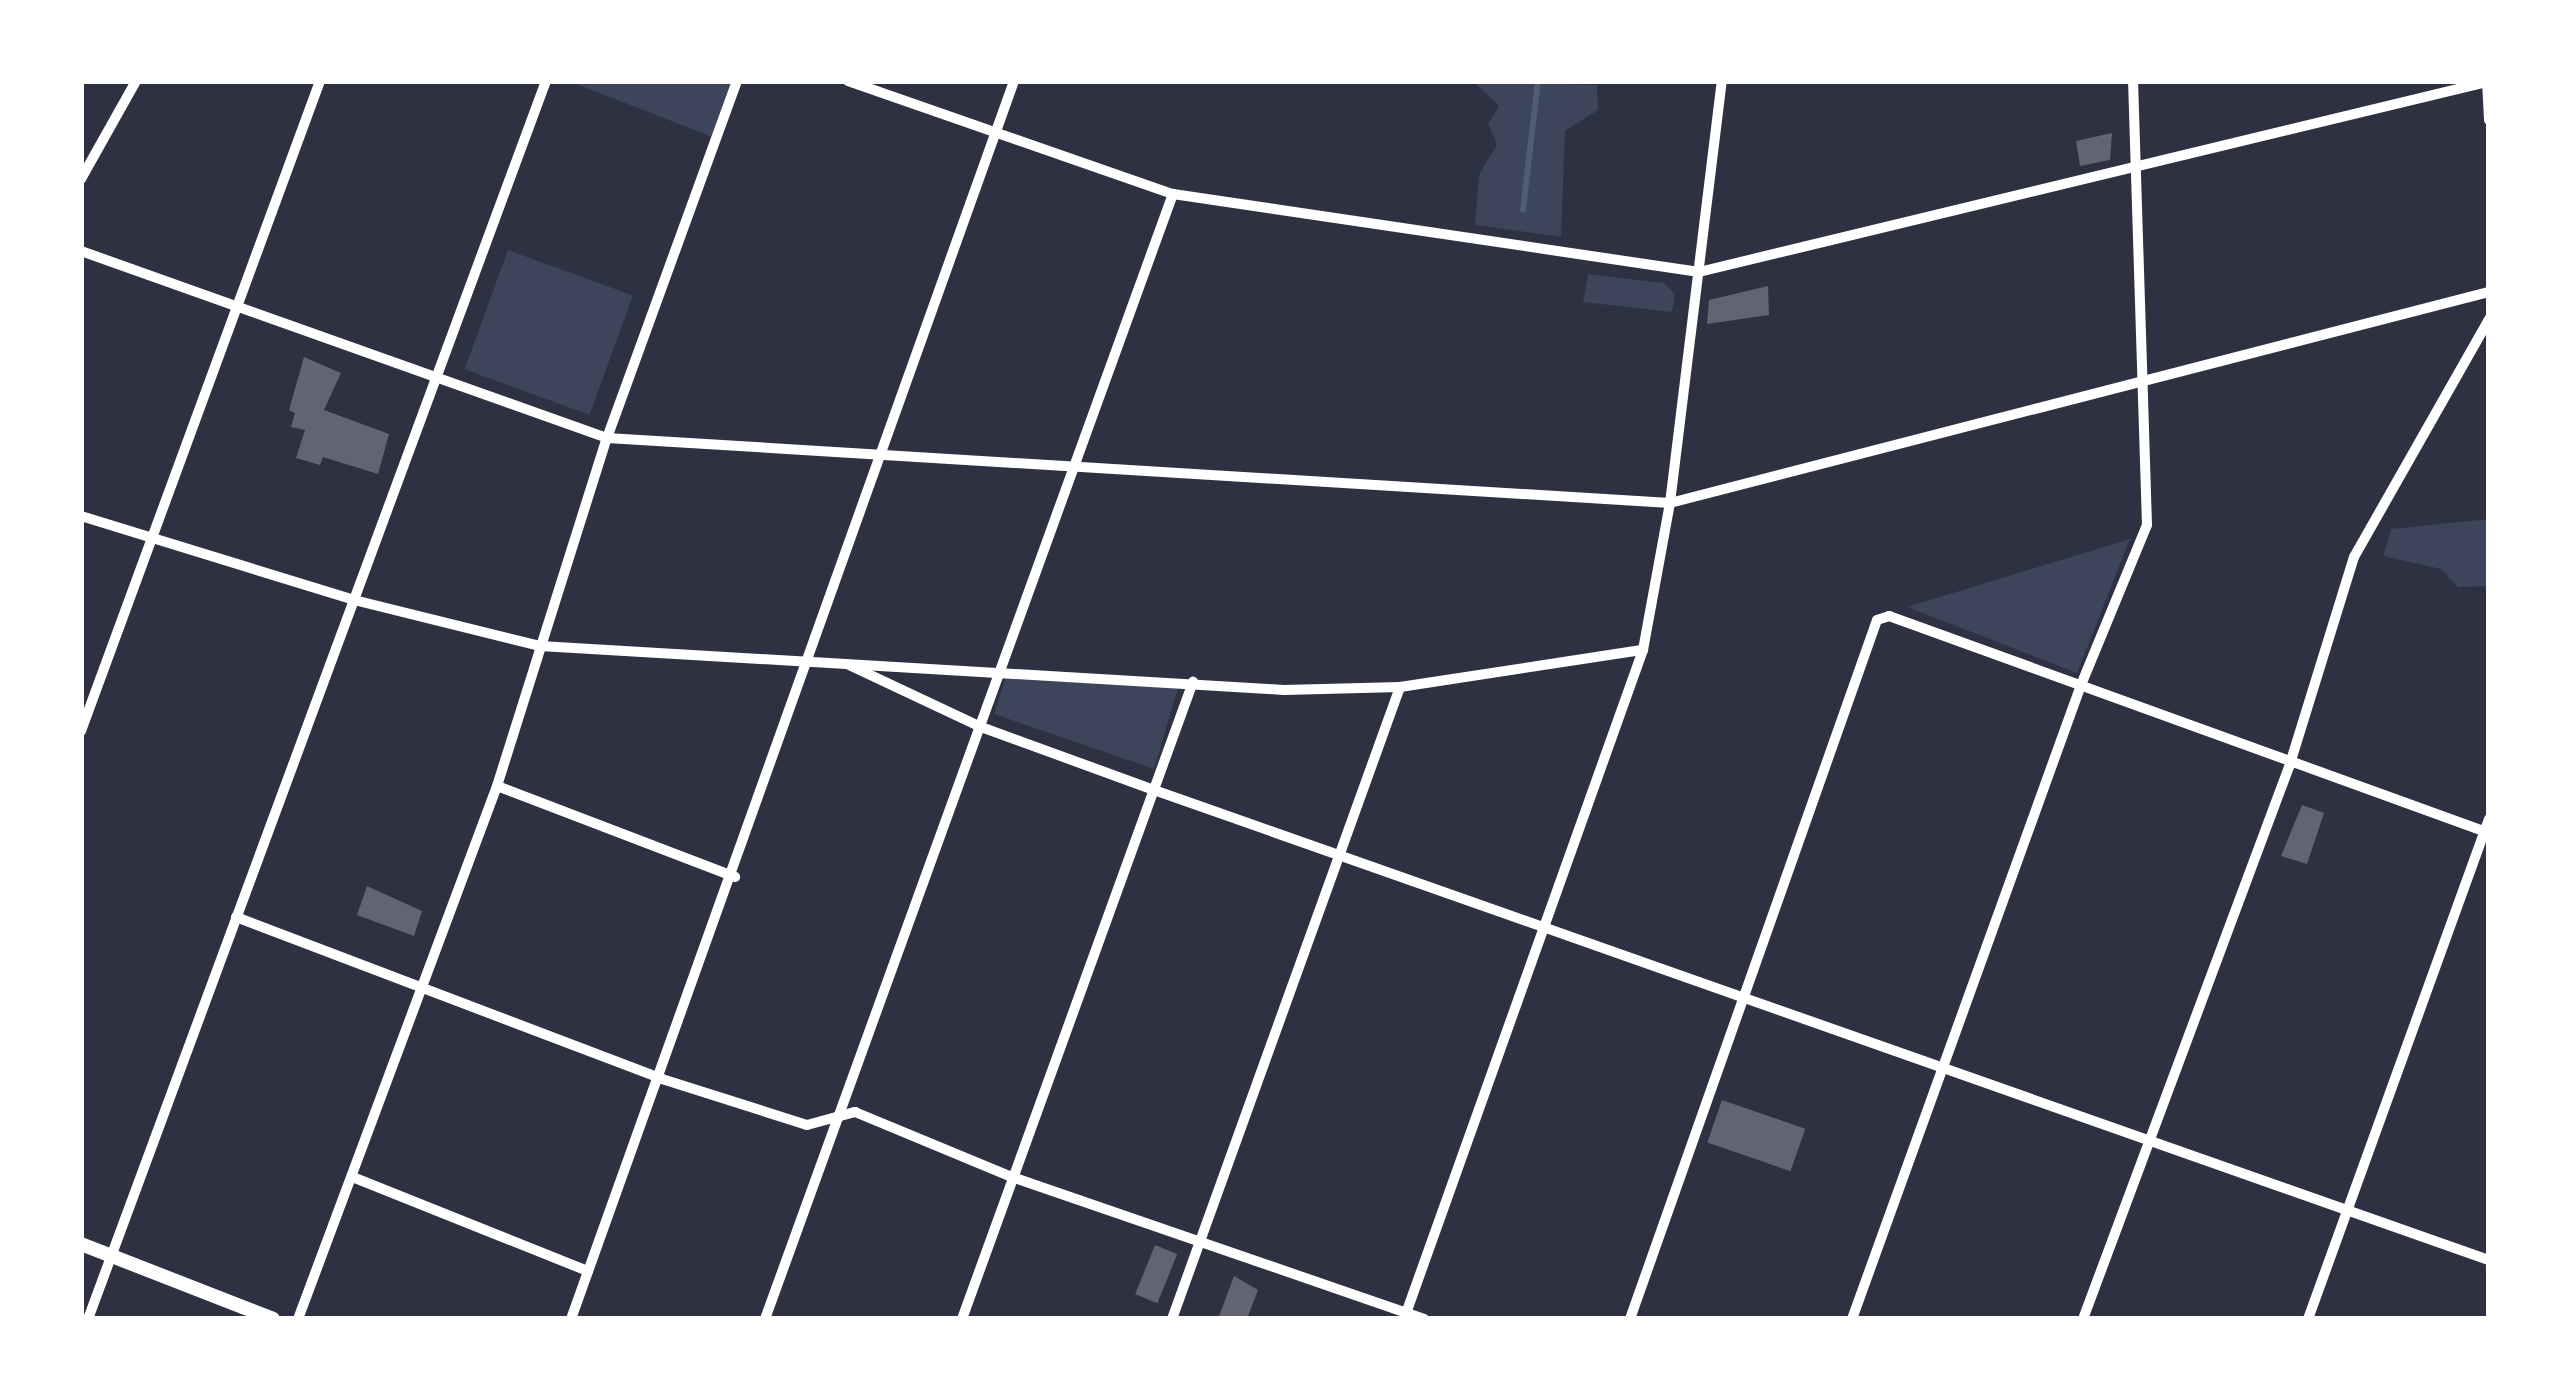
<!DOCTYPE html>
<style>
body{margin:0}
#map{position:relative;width:2570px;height:1400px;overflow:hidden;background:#2d3142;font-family:Quicksand,sans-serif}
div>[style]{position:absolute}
.green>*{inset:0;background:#3c4559;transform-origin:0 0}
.stream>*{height:6px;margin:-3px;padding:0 3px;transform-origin:3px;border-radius:3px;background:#4f5d75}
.building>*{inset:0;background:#626471;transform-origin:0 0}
.minor>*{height:10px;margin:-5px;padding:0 5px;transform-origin:5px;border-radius:5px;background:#fff}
.tertiary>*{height:14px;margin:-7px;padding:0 7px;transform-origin:7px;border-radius:7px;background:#fff}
span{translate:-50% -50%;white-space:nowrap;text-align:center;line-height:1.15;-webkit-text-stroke:12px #fff;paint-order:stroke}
.frame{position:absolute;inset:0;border:84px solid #fff;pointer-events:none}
</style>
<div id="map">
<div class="green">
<div style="clip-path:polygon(569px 81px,732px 81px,712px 137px)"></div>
<div style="clip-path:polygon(1473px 81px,1597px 85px,1598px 110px,1565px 131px,1561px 237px,1475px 225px,1479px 175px,1497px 144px,1488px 124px,1499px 106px)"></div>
<div style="left:508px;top:250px;width:133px;height:127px;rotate:20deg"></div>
<div style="clip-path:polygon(1588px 274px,1664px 283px,1675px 294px,1672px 312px,1583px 302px)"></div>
<div style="clip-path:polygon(2489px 519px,2489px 586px,2458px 587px,2441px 569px,2383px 556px,2391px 529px)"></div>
<div style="clip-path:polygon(2130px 539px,2077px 673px,1907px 607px)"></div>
<div style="clip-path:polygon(1008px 670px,1178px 688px,1154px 769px,994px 714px)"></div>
</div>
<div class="stream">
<div style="left:1523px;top:210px;width:130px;rotate:-83.4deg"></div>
</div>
<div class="building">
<div style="clip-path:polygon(2112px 133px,2110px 160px,2080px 166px,2076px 141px)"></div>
<div style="clip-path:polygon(1768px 286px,1769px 315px,1707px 324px,1709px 300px)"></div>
<div style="clip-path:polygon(304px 357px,341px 373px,324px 410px,389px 434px,378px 474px,323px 457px,320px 465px,296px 458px,305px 430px,291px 427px,295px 413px,289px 410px)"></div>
<div style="clip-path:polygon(2302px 805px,2324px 813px,2307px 864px,2281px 856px)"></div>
<div style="clip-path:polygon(367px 886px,422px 911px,414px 936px,357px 915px)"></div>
<div style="left:1722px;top:1100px;width:88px;height:45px;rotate:19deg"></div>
<div style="left:1155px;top:1245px;width:24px;height:53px;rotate:22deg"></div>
<div style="clip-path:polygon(1234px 1276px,1258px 1290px,1247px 1319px,1218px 1319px)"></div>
</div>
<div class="minor">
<div style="left:848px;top:81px;width:344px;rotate:19.2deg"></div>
<div style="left:1173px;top:194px;width:532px;rotate:8.43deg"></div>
<div style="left:1699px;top:272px;width:811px;rotate:-13.56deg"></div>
<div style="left:2487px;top:81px;width:39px;rotate:87deg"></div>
<div style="left:81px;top:179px;width:112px;rotate:-60.7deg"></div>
<div style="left:81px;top:251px;width:558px;rotate:19.57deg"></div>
<div style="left:607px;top:438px;width:1065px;rotate:3.5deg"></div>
<div style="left:1670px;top:503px;width:846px;rotate:-14.45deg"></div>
<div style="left:81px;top:516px;width:286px;rotate:17.1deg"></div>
<div style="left:354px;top:600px;width:192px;rotate:13.9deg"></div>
<div style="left:540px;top:646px;width:745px;rotate:3.38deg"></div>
<div style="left:1284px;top:690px;width:116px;rotate:-1.5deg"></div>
<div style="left:1400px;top:687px;width:246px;rotate:-8.7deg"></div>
<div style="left:847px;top:664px;width:148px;rotate:25.2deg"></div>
<div style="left:981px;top:727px;width:184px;rotate:20deg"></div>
<div style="left:1154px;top:790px;width:1415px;rotate:19.4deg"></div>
<div style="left:81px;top:731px;width:693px;rotate:-69.81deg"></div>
<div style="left:497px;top:786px;width:255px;rotate:20.9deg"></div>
<div style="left:236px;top:917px;width:456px;rotate:20.8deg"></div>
<div style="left:662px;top:1079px;width:152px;rotate:17.6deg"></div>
<div style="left:807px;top:1125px;width:50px;rotate:-15.2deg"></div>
<div style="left:855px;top:1112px;width:170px;rotate:22.5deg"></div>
<div style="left:1012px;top:1177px;width:436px;rotate:19deg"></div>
<div style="left:355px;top:1178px;width:251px;rotate:21.8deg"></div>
<div style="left:88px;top:1319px;width:1320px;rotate:-69.7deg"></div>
<div style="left:298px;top:1319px;width:569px;rotate:-69.53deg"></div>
<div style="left:497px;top:786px;width:365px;rotate:-72.5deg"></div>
<div style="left:607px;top:438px;width:380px;rotate:-70deg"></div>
<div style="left:571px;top:1319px;width:1315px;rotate:-70.31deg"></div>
<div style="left:765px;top:1319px;width:1197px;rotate:-70.07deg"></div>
<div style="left:962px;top:1319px;width:678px;rotate:-70.07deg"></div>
<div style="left:1172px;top:1319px;width:672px;rotate:-70.16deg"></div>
<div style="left:1404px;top:1319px;width:710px;rotate:-70.34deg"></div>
<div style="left:1643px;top:650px;width:149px;rotate:-79.6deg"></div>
<div style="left:1670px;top:503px;width:425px;rotate:-83deg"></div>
<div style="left:1630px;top:1319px;width:741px;rotate:-70.54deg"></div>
<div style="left:1877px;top:620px;width:13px;rotate:-18deg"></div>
<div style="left:1889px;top:616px;width:638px;rotate:19.88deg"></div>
<div style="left:1852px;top:1319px;width:674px;rotate:-70.14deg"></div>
<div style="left:2081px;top:685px;width:173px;rotate:-67.6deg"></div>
<div style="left:2147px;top:525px;width:444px;rotate:-91.8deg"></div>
<div style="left:2083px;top:1319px;width:589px;rotate:-69.54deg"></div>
<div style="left:2289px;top:767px;width:220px;rotate:-72.8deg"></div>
<div style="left:2354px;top:557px;width:274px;rotate:-60.4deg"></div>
<div style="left:2308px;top:1319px;width:532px;rotate:-70.1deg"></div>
</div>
<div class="tertiary">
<div style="left:81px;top:1244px;width:206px;rotate:21.3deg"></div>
</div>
<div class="frame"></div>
</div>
